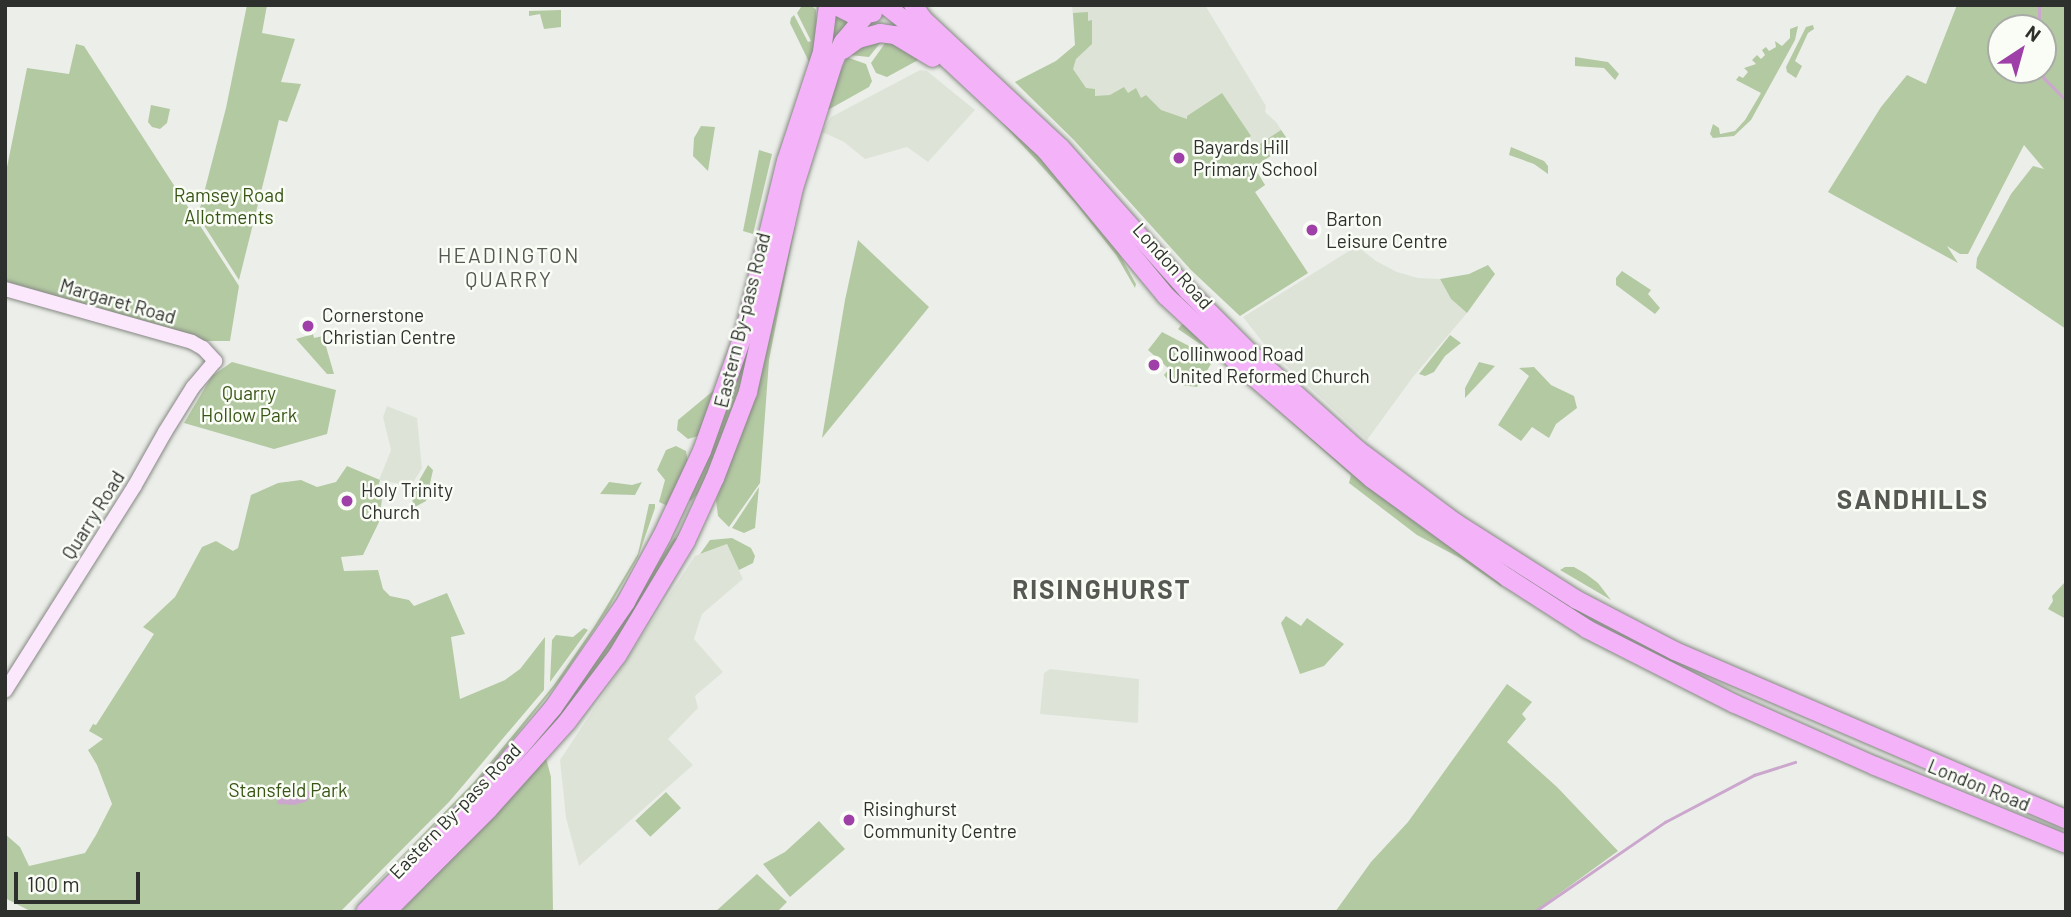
<!DOCTYPE html>
<style>
body{margin:0}
#map{position:relative;width:2071px;height:917px;overflow:hidden;background:#ecefe9;font-family:Barlow,sans-serif}
div>[style]{position:absolute}
.built>*{inset:0;background:#dde4d7}
.green>*{inset:0;background:#b3c9a2;transform-origin:0 0}
.water>*{inset:0;background:#cba7cd}
.stream>*{height:2.5px;margin:-1.25px;padding:0 1.25px;transform-origin:1.25px;border-radius:1.25px;background:#cba7cd}
.roads{filter:drop-shadow(0 0 2px #858882) drop-shadow(0 0 2px #858882)}
.secondary>*{height:14px;margin:-7px;padding:0 7px;transform-origin:7px;border-radius:7px;background:#fce8fd}
.highway>*{height:18px;margin:-9px;padding:0 9px;transform-origin:9px;border-radius:9px;background:#f4b3f9}
.dots>*{width:19px;height:19px;translate:-50% -50%;box-sizing:border-box;border:4px solid #f9fdf6;border-radius:50%}
span{translate:-50% -50%;white-space:nowrap;text-align:center;line-height:1.15;-webkit-text-stroke:5px #f9fdf6;paint-order:stroke}
.poi-label{font-size:19px;color:#2e302d}
.left{translate:0 -50%;text-align:left}
.park-label{font-size:19px;color:#385515}
.street-label{font-size:19px;color:#2e302d}
.neighbourhood-label{font-size:21px;color:#555853;letter-spacing:2px}
.district-label{font-size:26px;color:#555853;font-weight:700;letter-spacing:2px}
.frame{position:absolute;inset:0;border:7px solid #2e302d;pointer-events:none}
.north{position:absolute;left:1987px;top:14px;width:70px;height:70px;box-sizing:border-box;background:#f9fdf6;border:2px solid #a8aba6;border-radius:50%;rotate:36deg;font-size:19px;font-weight:700;line-height:28px;text-align:center;color:#2e302d}
.north::after{content:'';display:block;margin:auto;width:24px;height:32px;background:#9f40a8;clip-path:polygon(50% 0,100% 100%,50% 72%,0 100%)}
.scale{position:absolute;left:14px;top:872px;width:126px;height:32px;box-sizing:border-box;border:4px solid #2e302d;border-top:0;padding-left:9px;font-size:21px;line-height:24px;white-space:nowrap;color:#2e302d;-webkit-text-stroke:5px #f9fdf6;paint-order:stroke}
</style>
<div id="map">
<div class="built">
<div style="clip-path:polygon(1072px 5px,1205px 5px,1266px 106px,1265px 112px,1276px 122px,1290px 143px,1254px 167px,1265px 185px,1255px 192px,1308px 273px,1240px 316px,1191px 270px,1074px 140px,1015px 82px,1056px 61px,1075px 45px)"></div>
<div style="clip-path:polygon(920px 70px,927px 71px,975px 110px,928px 162px,907px 147px,865px 159px,844px 142px,822px 132px,831px 117px)"></div>
<div style="clip-path:polygon(1357px 246px,1376px 261px,1397px 272px,1418px 278px,1440px 279px,1451px 299px,1467px 313px,1413px 377px,1367px 440px,1268px 349px,1243px 317px)"></div>
<div style="clip-path:polygon(387px 406px,417px 418px,422px 468px,411px 486px,379px 480px,391px 450px,383px 417px)"></div>
<div style="clip-path:polygon(727px 544px,743px 579px,702px 614px,694px 639px,723px 672px,695px 696px,698px 708px,668px 739px,693px 765px,579px 866px,566px 818px,560px 760px,695px 556px)"></div>
<div style="clip-path:polygon(1050px 669px,1139px 679px,1138px 723px,1040px 714px,1044px 673px)"></div>
</div>
<div class="green">
<div style="clip-path:polygon(247px 5px,267px 5px,262px 33px,295px 39px,281px 82px,301px 84px,287px 122px,279px 120px,239px 280px,198px 216px,226px 108px)"></div>
<div style="clip-path:polygon(evenodd,1957px 5px,2066px 5px,2066px 329px,1976px 268px,1977px 258px,2011px 194px,2033px 166px,2044px 169px,2024px 145px,1968px 254px,1960px 254px,1947px 246px,1958px 263px,1828px 192px,1881px 107px,1907px 75px,1926px 84px,1957px 5px,2043px 28px,2043px 70px,2001px 70px,2001px 28px,2043px 28px)"></div>
<div style="clip-path:polygon(812px 6px,816px 10px,817px 26px,812px 69px,786px 147px,748px 304px,730px 364px,710px 413px,698px 436px,688px 439px,677px 430px,678px 420px,719px 386px,743px 315px,779px 162px,806px 78px,809px 62px,790px 23px,791px 18px,794px 15px,808px 42px,811px 41px,797px 13px,801px 7px)"></div>
<div style="clip-path:polygon(561px 10px,561px 27px,544px 29px,540px 14px,529px 16px,529px 11px)"></div>
<div style="clip-path:polygon(1088px 12px,1088px 21px,1092px 20px,1092px 44px,1076px 59px,1073px 69px,1086px 88px,1095px 89px,1095px 96px,1110px 95px,1124px 87px,1128px 93px,1136px 88px,1141px 98px,1146px 95px,1161px 110px,1187px 119px,1187px 116px,1222px 93px,1251px 136px,1238px 145px,1245px 154px,1281px 130px,1290px 143px,1254px 167px,1265px 185px,1255px 192px,1308px 273px,1240px 316px,1191px 270px,1074px 140px,1015px 82px,1056px 61px,1075px 45px,1073px 13px)"></div>
<div style="clip-path:polygon(834px 14px,852px 21px,838px 37px,740px 402px,701px 490px,691px 501px,688px 499px)"></div>
<div style="clip-path:polygon(1813px 25px,1814px 29px,1808px 33px,1795px 61px,1802px 66px,1796px 78px,1787px 72px,1786px 67px,1806px 27px)"></div>
<div style="clip-path:polygon(1798px 26px,1795px 40px,1751px 120px,1734px 136px,1713px 138px,1710px 134px,1713px 124px,1719px 128px,1720px 134px,1735px 131px,1745px 120px,1761px 93px,1736px 80px,1739px 76px,1743px 78px,1748px 72px,1744px 68px,1756px 64px,1752px 60px,1757px 55px,1761px 59px,1765px 55px,1762px 50px,1766px 47px,1769px 51px,1776px 47px,1775px 41px,1782px 46px,1790px 38px,1790px 29px)"></div>
<div style="clip-path:polygon(884px 38px,869px 57px,850px 55px,849px 58px,866px 64px,872px 81px,869px 87px,826px 111px,803px 185px,769px 360px,760px 483px,729px 527px,718px 516px,716px 500px,729px 465px,818px 122px,849px 52px,854px 47px)"></div>
<div style="clip-path:polygon(888px 39px,920px 59px,887px 77px,876px 73px,871px 63px)"></div>
<div style="clip-path:polygon(76px 44px,84px 46px,239px 286px,230px 341px,205px 341px,5px 281px,5px 177px,27px 68px,69px 74px)"></div>
<div style="clip-path:polygon(1575px 57px,1608px 62px,1619px 74px,1615px 80px,1604px 68px,1575px 66px)"></div>
<div style="clip-path:polygon(151px 105px,170px 109px,167px 123px,160px 129px,152px 127px,148px 122px)"></div>
<div style="clip-path:polygon(993px 113px,1042px 157px,1116px 248px,1136px 284px,1135px 288px,1116px 255px,1076px 204px)"></div>
<div style="clip-path:polygon(701px 126px,715px 127px,708px 171px,693px 156px,694px 138px)"></div>
<div style="clip-path:polygon(1511px 147px,1544px 161px,1548px 166px,1548px 174px,1534px 164px,1509px 155px)"></div>
<div style="clip-path:polygon(759px 150px,772px 154px,753px 234px,743px 231px)"></div>
<div style="clip-path:polygon(858px 240px,929px 307px,822px 438px,845px 300px)"></div>
<div style="clip-path:polygon(1488px 265px,1495px 274px,1467px 313px,1451px 299px,1440px 279px,1469px 274px)"></div>
<div style="clip-path:polygon(1622px 271px,1651px 290px,1648px 294px,1660px 308px,1655px 314px,1616px 285px,1616px 278px)"></div>
<div style="clip-path:polygon(1184px 322px,1501px 583px,1502px 587px,1460px 558px,1417px 535px,1349px 483px,1351px 475px,1212px 352px,1178px 329px)"></div>
<div style="clip-path:polygon(1162px 332px,1189px 346px,1211px 364px,1197px 387px,1181px 385px,1172px 376px,1168px 380px,1164px 375px,1169px 369px,1148px 350px)"></div>
<div style="clip-path:polygon(313px 334px,314px 338px,323px 336px,334px 374px,327px 374px,296px 339px)"></div>
<div style="clip-path:polygon(1450px 335px,1461px 343px,1445px 356px,1434px 372px,1425px 376px,1419px 374px)"></div>
<div style="clip-path:polygon(232px 362px,336px 390px,327px 434px,274px 449px,184px 423px,212px 376px)"></div>
<div style="clip-path:polygon(1479px 362px,1495px 366px,1465px 398px,1465px 388px)"></div>
<div style="clip-path:polygon(1534px 367px,1551px 385px,1574px 396px,1577px 408px,1556px 424px,1549px 438px,1532px 427px,1521px 441px,1498px 425px,1529px 376px,1519px 368px)"></div>
<div style="clip-path:polygon(676px 446px,686px 451px,688px 462px,670px 507px,659px 502px,665px 480px,657px 470px,666px 450px)"></div>
<div style="clip-path:polygon(428px 465px,433px 470px,426px 501px,413px 508px,412px 493px)"></div>
<div style="clip-path:polygon(347px 466px,380px 480px,377px 492px,382px 499px,379px 522px,363px 555px,341px 557px,344px 571px,378px 570px,383px 589px,390px 596px,409px 600px,414px 606px,447px 593px,465px 634px,451px 637px,460px 699px,505px 680px,520px 669px,545px 637px,544px 690px,449px 802px,340px 912px,32px 912px,5px 898px,5px 834px,20px 847px,29px 866px,85px 853px,96px 835px,112px 804px,97px 765px,88px 750px,103px 739px,89px 731px,93px 724px,96px 725px,154px 634px,143px 627px,175px 597px,202px 547px,216px 541px,233px 551px,238px 548px,251px 495px,278px 483px,301px 480px,317px 487px,336px 482px)"></div>
<div style="clip-path:polygon(609px 482px,632px 485px,642px 482px,635px 495px,600px 494px)"></div>
<div style="clip-path:polygon(759px 487px,755px 528px,744px 533px,732px 528px)"></div>
<div style="clip-path:polygon(649px 504px,655px 504px,655px 508px,638px 557px,608px 609px,561px 679px,484px 775px,347px 912px,475px 781px,554px 685px,594px 627px,638px 554px)"></div>
<div style="clip-path:polygon(680px 529px,675px 538px,680px 540px,639px 612px,548px 736px,546px 731px,561px 715px)"></div>
<div style="clip-path:polygon(732px 538px,751px 548px,755px 556px,753px 563px,739px 570px,727px 544px,700px 554px,710px 540px)"></div>
<div style="clip-path:polygon(1565px 567px,1574px 567px,1586px 574px,1598px 583px,1611px 600px,1560px 570px)"></div>
<div style="clip-path:polygon(2065px 582px,2066px 583px,2066px 619px,2048px 609px,2053px 601px,2052px 596px)"></div>
<div style="clip-path:polygon(1286px 616px,1301px 626px,1307px 618px,1344px 644px,1324px 666px,1300px 674px,1281px 623px)"></div>
<div style="clip-path:polygon(584px 628px,588px 630px,550px 682px,552px 640px,556px 635px,573px 637px)"></div>
<div style="clip-path:polygon(1507px 684px,1532px 702px,1522px 714px,1526px 719px,1507px 742px,1557px 787px,1618px 851px,1534px 912px,1335px 912px,1371px 862px,1408px 822px)"></div>
<div style="clip-path:polygon(546px 758px,551px 777px,553px 912px,400px 912px)"></div>
<div style="left:666px;top:792px;width:22px;height:42px;rotate:47deg"></div>
<div style="clip-path:polygon(819px 821px,845px 849px,790px 897px,763px 864px,785px 852px)"></div>
<div style="clip-path:polygon(757px 874px,787px 902px,777px 912px,715px 912px)"></div>
</div>
<div class="water">
<div style="clip-path:polygon(305px 788px,311px 793px,307px 801px,295px 805px,277px 804px,280px 792px)"></div>
</div>
<div class="stream">
<div style="left:2039px;top:28px;width:23px;rotate:-90deg"></div>
<div style="left:2042px;top:70px;width:8px;rotate:76deg"></div>
<div style="left:2044px;top:78px;width:31px;rotate:45deg"></div>
<div style="left:1534px;top:912px;width:159px;rotate:-34.5deg"></div>
<div style="left:1665px;top:822px;width:101px;rotate:-27.8deg"></div>
<div style="left:1754px;top:775px;width:43px;rotate:-17.6deg"></div>
</div>
<div class="roads">
<div class="secondary">
<div style="left:5px;top:289px;width:194px;rotate:15.8deg"></div>
<div style="left:192px;top:342px;width:13px;rotate:29deg"></div>
<div style="left:203px;top:348px;width:18px;rotate:47deg"></div>
<div style="left:215px;top:361px;width:34px;rotate:130deg"></div>
<div style="left:193px;top:387px;width:53px;rotate:121.9deg"></div>
<div style="left:165px;top:432px;width:63px;rotate:119.4deg"></div>
<div style="left:134px;top:487px;width:241px;rotate:122.3deg"></div>
</div>
<div class="highway">
<div style="left:834px;top:5px;width:20px;rotate:27deg"></div>
<div style="left:852px;top:14px;width:21px;rotate:-3deg"></div>
<div style="left:885px;top:5px;width:33px;rotate:38deg"></div>
<div style="left:911px;top:25px;width:185px;rotate:43deg"></div>
<div style="left:1046px;top:151px;width:188px;rotate:50.4deg"></div>
<div style="left:1166px;top:296px;width:101px;rotate:43deg"></div>
<div style="left:1240px;top:365px;width:174px;rotate:40.8deg"></div>
<div style="left:1372px;top:479px;width:168px;rotate:36.1deg"></div>
<div style="left:1508px;top:578px;width:94px;rotate:32.8deg"></div>
<div style="left:1587px;top:629px;width:166px;rotate:26.9deg"></div>
<div style="left:1735px;top:704px;width:153px;rotate:23.9deg"></div>
<div style="left:1875px;top:766px;width:206px;rotate:22.2deg"></div>
<div style="left:913px;top:5px;width:17px;rotate:54deg"></div>
<div style="left:923px;top:19px;width:189px;rotate:43.1deg"></div>
<div style="left:1061px;top:148px;width:191px;rotate:48.4deg"></div>
<div style="left:1188px;top:291px;width:88px;rotate:45deg"></div>
<div style="left:1250px;top:353px;width:144px;rotate:41.9deg"></div>
<div style="left:1357px;top:449px;width:124px;rotate:36.8deg"></div>
<div style="left:1456px;top:523px;width:143px;rotate:32.5deg"></div>
<div style="left:1577px;top:600px;width:110px;rotate:27.5deg"></div>
<div style="left:1675px;top:651px;width:426px;rotate:23.3deg"></div>
<div style="left:843px;top:50px;width:19px;rotate:-36deg"></div>
<div style="left:858px;top:39px;width:23px;rotate:-15deg"></div>
<div style="left:880px;top:33px;width:15px;rotate:8deg"></div>
<div style="left:895px;top:35px;width:44px;rotate:31.2deg"></div>
<div style="left:365px;top:912px;width:158px;rotate:-45.5deg"></div>
<div style="left:476px;top:799px;width:119px;rotate:-49.8deg"></div>
<div style="left:553px;top:708px;width:129px;rotate:-55.4deg"></div>
<div style="left:626px;top:602px;width:75px;rotate:-61.4deg"></div>
<div style="left:662px;top:536px;width:94px;rotate:-64.8deg"></div>
<div style="left:702px;top:451px;width:125px;rotate:-70.4deg"></div>
<div style="left:744px;top:333px;width:177px;rotate:-76.3deg"></div>
<div style="left:786px;top:161px;width:115px;rotate:-71.7deg"></div>
<div style="left:822px;top:52px;width:47px;rotate:-82.7deg"></div>
<div style="left:386px;top:912px;width:144px;rotate:-45deg"></div>
<div style="left:488px;top:810px;width:118px;rotate:-48.1deg"></div>
<div style="left:567px;top:722px;width:83px;rotate:-52.9deg"></div>
<div style="left:617px;top:656px;width:134px;rotate:-59deg"></div>
<div style="left:686px;top:541px;width:69px;rotate:-65.3deg"></div>
<div style="left:715px;top:478px;width:92px;rotate:-69deg"></div>
<div style="left:748px;top:392px;width:209px;rotate:-77.3deg"></div>
<div style="left:794px;top:188px;width:133px;rotate:-72.5deg"></div>
<div style="left:834px;top:61px;width:21px;rotate:-65deg"></div>
<div style="left:843px;top:42px;width:35px;rotate:-50deg"></div>
</div>
</div>
<div class="dots">
<div style="left:1179px;top:158px;background:#9f40a8"></div>
<div style="left:1312px;top:230px;background:#9f40a8"></div>
<div style="left:308px;top:326px;background:#9f40a8"></div>
<div style="left:1154px;top:365px;background:#9f40a8"></div>
<div style="left:347px;top:501px;background:#9f40a8"></div>
<div style="left:849px;top:820px;background:#9f40a8"></div>
</div>
<div class="poi-label">
<span class="left" style="left:1193px;top:158px">Bayards Hill<br>Primary School</span>
<span class="left" style="left:1326px;top:230px">Barton<br>Leisure Centre</span>
<span class="left" style="left:322px;top:326px">Cornerstone<br>Christian Centre</span>
<span class="left" style="left:1168px;top:365px">Collinwood Road<br>United Reformed Church</span>
<span class="left" style="left:361px;top:501px">Holy Trinity<br>Church</span>
<span class="left" style="left:863px;top:820px">Risinghurst<br>Community Centre</span>
</div>
<div class="park-label">
<span style="left:229px;top:206px">Ramsey Road<br>Allotments</span>
<span style="left:249px;top:404px">Quarry<br>Hollow Park</span>
<span style="left:288px;top:790px">Stansfeld Park</span>
</div>
<div class="street-label">
<span style="left:1173px;top:266px;rotate:48deg">London Road</span>
<span style="left:118px;top:301px;rotate:16deg">Margaret Road</span>
<span style="left:742px;top:320px;rotate:-76deg">Eastern By-pass Road</span>
<span style="left:93px;top:515px;rotate:-58deg">Quarry Road</span>
<span style="left:1979px;top:785px;rotate:22deg">London Road</span>
<span style="left:455px;top:811px;rotate:-46deg">Eastern By-pass Road</span>
</div>
<div class="neighbourhood-label">
<span style="left:509px;top:267px">HEADINGTON<br>QUARRY</span>
</div>
<div class="district-label">
<span style="left:1913px;top:499px">SANDHILLS</span>
<span style="left:1102px;top:589px">RISINGHURST</span>
</div>
<div class="frame"></div>
<div class="north">N</div>
<div class="scale">100 m</div>
</div>
